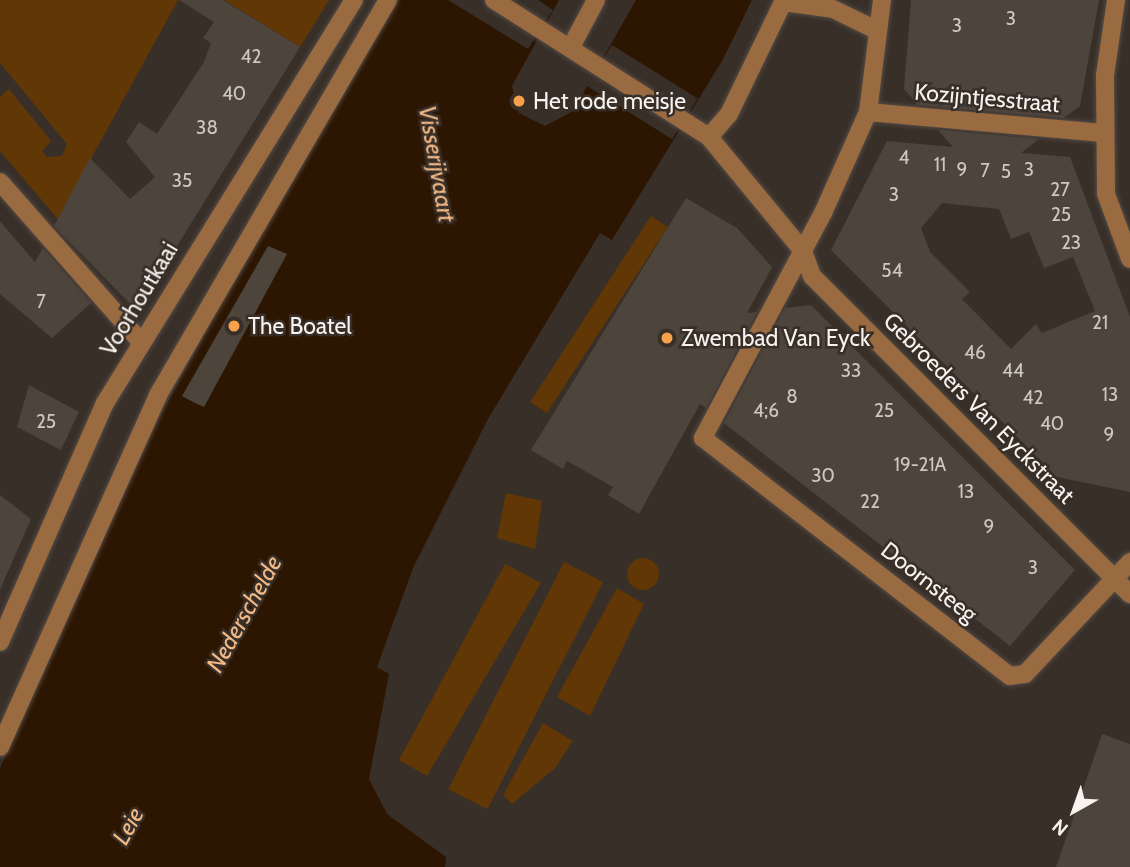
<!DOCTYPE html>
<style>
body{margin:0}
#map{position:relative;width:1130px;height:867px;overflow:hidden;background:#382f28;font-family:Cabin,sans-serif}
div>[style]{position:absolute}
.green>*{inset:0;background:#613706;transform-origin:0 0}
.round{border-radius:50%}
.water>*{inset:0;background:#2d1601}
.pier>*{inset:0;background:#382f28;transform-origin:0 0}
.building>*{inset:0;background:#4d443c}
.roads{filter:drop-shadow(0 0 2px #534a44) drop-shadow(0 0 2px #534a44)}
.minor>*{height:18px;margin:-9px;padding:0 9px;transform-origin:9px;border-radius:9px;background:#9a6b40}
.dots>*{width:19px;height:19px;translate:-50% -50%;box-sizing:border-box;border:4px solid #382f28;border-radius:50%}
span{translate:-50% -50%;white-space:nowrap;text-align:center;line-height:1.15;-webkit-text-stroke:5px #382f28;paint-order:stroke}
.number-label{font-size:19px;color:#cdc7c2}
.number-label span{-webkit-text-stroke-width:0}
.street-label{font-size:23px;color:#f8f3ee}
.poi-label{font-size:23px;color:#f8f3ee}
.left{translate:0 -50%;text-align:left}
.water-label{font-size:24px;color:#f3b985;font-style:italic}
.north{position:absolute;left:1039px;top:776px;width:70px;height:70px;-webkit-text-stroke:5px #382f28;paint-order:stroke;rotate:220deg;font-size:19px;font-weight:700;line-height:28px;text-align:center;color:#f8f3ee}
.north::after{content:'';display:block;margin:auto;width:24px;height:32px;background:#f8f3ee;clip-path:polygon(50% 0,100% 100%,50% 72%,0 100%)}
</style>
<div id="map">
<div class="green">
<div style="clip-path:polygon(0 0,178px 0,59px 217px,62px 224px,0 151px,0 97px,9px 89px,51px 141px,42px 151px,47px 157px,62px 156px,67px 144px,0 63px)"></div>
<div style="clip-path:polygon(224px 0,329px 0,300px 47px)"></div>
<div style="left:651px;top:216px;width:20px;height:222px;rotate:33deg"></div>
<div style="clip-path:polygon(506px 493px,542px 501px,535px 549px,497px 538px)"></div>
<div class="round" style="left:627px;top:558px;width:32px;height:32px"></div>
<div style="left:564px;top:562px;width:44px;height:255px;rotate:27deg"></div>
<div style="clip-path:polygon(505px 564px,541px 583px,427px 776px,399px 760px)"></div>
<div style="clip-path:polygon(617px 588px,644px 604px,590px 716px,557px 697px)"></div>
<div style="clip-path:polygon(543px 723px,573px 741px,555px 768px,512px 804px,503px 795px)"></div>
</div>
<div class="water">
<div style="clip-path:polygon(399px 0,559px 0,512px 86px,519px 113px,545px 126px,573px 111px,636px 0,752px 0,722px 61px,612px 240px,600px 233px,488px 419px,413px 568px,377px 667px,389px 674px,369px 779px,387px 814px,446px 857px,445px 867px,0 867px,0 768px,83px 582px,160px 416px,247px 256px)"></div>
</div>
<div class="pier">
<div style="clip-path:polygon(448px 0,538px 0,553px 10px,528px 49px)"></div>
<div style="left:612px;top:45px;width:101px;height:48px;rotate:32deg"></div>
</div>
<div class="building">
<div style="clip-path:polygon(179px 0,223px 0,300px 47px,137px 311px,54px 226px,90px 158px,130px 199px,155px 177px,126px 142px,139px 122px,157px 134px,204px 62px,211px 43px,203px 38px,214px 22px)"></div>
<div style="clip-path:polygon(911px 0,1099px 0,1080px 106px,1064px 118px,918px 105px,904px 89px)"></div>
<div style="clip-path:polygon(evenodd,938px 130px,1039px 139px,1021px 153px,1070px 157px,1130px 317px,1130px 492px,1057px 477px,831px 250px,887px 141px,953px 147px,938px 130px,942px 203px,999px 209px,1011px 239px,1029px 232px,1044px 268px,1073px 257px,1095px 311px,1042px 333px,1036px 324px,1011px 349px,962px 299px,970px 292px,930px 252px,921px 228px,942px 203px)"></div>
<div style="clip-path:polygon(686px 198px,737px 228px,772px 267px,747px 313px,757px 312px,706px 408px,700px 404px,639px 514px,608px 495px,613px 487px,567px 461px,563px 469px,531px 450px)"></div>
<div style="clip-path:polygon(0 221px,35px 262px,43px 248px,91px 303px,52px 338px,0 294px)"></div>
<div style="clip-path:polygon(268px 246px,287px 254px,204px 407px,193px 402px,182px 396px)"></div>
<div style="clip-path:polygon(811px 305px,1075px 570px,1010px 646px,724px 423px,785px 308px)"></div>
<div style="clip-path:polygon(29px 385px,79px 412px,61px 450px,17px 427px)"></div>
<div style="clip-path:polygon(0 495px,31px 519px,0 590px)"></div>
<div style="clip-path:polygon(1102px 734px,1130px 744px,1130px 867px,1056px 867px)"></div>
</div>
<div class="roads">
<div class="minor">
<div style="left:494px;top:0;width:255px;rotate:32.5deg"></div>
<div style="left:709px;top:137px;width:148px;rotate:50.5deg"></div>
<div style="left:803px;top:251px;width:27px;rotate:70deg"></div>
<div style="left:812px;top:276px;width:450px;rotate:45deg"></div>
<div style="left:882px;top:0;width:113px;rotate:97.1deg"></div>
<div style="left:868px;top:112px;width:111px;rotate:114deg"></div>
<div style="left:823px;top:213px;width:255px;rotate:118.1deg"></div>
<div style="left:703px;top:438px;width:388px;rotate:37.8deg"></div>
<div style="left:1010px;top:676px;width:15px;rotate:-8deg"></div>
<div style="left:1025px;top:674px;width:154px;rotate:-46.8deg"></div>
<div style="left:1116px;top:0;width:76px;rotate:98.3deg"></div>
<div style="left:1105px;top:75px;width:119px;rotate:89.5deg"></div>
<div style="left:1106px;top:194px;width:69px;rotate:69.7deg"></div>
<div style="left:783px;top:2px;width:50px;rotate:8deg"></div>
<div style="left:833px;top:9px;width:46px;rotate:26deg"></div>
<div style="left:571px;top:47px;width:53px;rotate:-62deg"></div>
<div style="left:868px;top:112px;width:236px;rotate:5.1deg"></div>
<div style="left:709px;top:137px;width:30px;rotate:-49deg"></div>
<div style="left:729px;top:114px;width:127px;rotate:-64.2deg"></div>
<div style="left:0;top:182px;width:213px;rotate:48.6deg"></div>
<div style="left:0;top:642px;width:261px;rotate:-66.3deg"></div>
<div style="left:105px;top:403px;width:474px;rotate:-58.3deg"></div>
<div style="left:0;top:747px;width:386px;rotate:-65.8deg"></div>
<div style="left:158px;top:395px;width:457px;rotate:-59.8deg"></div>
</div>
</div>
<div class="dots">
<div style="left:519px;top:101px;background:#f8a14a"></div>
<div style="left:234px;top:326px;background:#f8a14a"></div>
<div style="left:667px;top:338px;background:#f8a14a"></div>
</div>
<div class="number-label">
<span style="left:1011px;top:19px">3</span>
<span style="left:957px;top:26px">3</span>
<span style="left:251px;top:57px">42</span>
<span style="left:234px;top:94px">40</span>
<span style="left:207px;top:128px">38</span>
<span style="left:904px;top:158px">4</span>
<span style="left:940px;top:165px">11</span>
<span style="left:962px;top:170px">9</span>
<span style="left:1029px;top:170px">3</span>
<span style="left:985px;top:171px">7</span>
<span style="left:1006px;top:172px">5</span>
<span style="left:182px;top:181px">35</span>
<span style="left:1060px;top:190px">27</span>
<span style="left:894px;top:195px">3</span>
<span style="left:1061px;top:215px">25</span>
<span style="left:1071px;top:243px">23</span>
<span style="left:892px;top:271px">54</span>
<span style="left:41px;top:302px">7</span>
<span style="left:1100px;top:323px">21</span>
<span style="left:975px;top:353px">46</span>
<span style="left:851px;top:371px">33</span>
<span style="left:1013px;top:371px">44</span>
<span style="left:1110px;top:395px">13</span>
<span style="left:792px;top:397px">8</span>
<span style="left:1033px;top:398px">42</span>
<span style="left:766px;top:411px">4;6</span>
<span style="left:884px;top:411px">25</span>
<span style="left:46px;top:422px">25</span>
<span style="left:1052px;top:424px">40</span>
<span style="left:1109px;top:435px">9</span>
<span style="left:920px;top:465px">19-21A</span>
<span style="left:823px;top:476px">30</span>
<span style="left:966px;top:492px">13</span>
<span style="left:870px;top:502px">22</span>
<span style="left:989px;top:527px">9</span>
<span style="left:1033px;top:568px">3</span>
</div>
<div class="street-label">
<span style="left:987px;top:98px;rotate:5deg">Kozijntjesstraat</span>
<span style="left:139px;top:299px;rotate:-59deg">Voorhoutkaai</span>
<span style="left:979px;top:408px;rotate:45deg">Gebroeders Van Eyckstraat</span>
<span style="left:929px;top:582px;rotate:38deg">Doornsteeg</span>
</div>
<div class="poi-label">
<span class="left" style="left:533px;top:101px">Het rode meisje</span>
<span class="left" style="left:248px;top:326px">The Boatel</span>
<span class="left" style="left:681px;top:338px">Zwembad Van Eyck</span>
</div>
<div class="water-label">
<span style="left:437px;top:164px;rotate:80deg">Visserijvaart</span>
<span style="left:244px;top:614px;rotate:-61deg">Nederschelde</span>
<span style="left:128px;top:826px;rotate:-61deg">Leie</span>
</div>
<div class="north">N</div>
</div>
